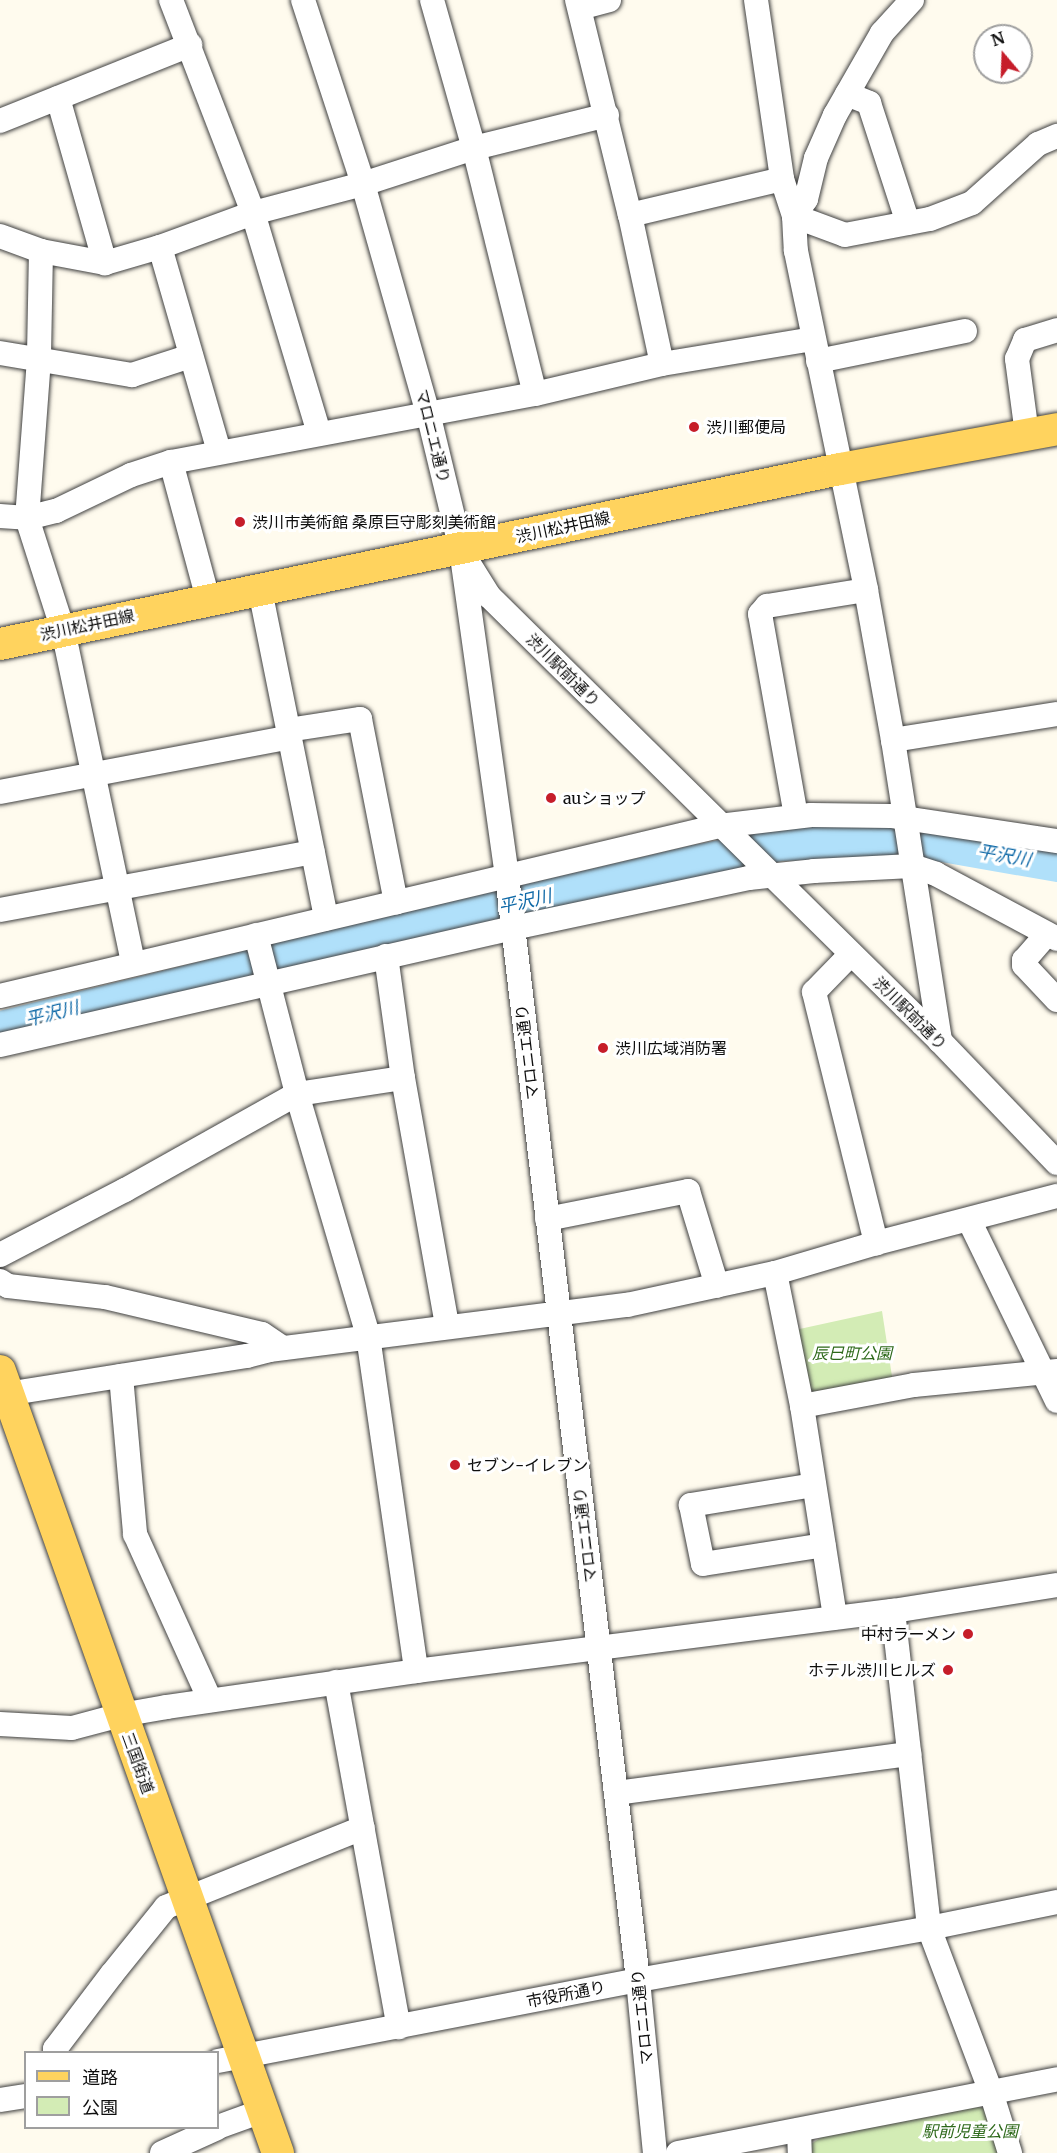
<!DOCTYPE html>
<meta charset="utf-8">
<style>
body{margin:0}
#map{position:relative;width:1057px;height:2153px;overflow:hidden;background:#fffbee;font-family:Merriweather,"Noto Sans JP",serif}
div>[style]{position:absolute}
.green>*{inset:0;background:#d3ecb5}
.river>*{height:33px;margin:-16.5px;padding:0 16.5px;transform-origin:16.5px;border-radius:16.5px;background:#b0e0fa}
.roads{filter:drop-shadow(0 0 2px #414141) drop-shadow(0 0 2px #414141)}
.minor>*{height:24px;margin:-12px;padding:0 12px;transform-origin:12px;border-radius:12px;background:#fff}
.major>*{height:32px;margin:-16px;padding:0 16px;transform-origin:16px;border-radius:16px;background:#ffd35e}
.dots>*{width:16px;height:16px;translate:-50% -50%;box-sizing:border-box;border:3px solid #fff;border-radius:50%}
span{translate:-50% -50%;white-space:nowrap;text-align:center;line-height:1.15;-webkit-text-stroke:6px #fff;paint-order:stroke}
.poi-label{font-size:16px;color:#0e0e0e}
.left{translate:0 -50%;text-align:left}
.right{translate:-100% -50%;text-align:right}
.street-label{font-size:16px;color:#0e0e0e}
.park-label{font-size:16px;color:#2d691a;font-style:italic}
.water-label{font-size:18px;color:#0f69a7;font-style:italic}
.legend{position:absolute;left:24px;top:2051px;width:195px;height:78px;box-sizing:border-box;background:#fff;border:2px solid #9f9f9f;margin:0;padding:8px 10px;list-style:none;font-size:18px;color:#0e0e0e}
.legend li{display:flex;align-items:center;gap:12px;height:30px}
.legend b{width:30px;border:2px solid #9f9f9f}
.north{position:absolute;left:973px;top:24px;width:60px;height:60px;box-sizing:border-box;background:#fff;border:2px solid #9f9f9f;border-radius:50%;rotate:341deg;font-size:16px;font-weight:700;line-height:24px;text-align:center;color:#0e0e0e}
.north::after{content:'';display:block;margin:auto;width:21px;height:27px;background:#c61d2a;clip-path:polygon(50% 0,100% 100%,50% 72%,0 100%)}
</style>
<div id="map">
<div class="green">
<div style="clip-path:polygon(882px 1311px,893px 1383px,816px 1395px,806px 1384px,795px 1330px)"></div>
<div style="clip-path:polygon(978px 2107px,987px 2109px,1000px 2153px,811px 2153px,811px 2144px,822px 2137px)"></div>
</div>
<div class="river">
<div style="left:0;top:1027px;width:302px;rotate:-13.8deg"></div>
<div style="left:293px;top:955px;width:413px;rotate:-13.2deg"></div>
<div style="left:695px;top:861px;width:87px;rotate:-11.3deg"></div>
<div style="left:780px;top:844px;width:107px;rotate:-1.6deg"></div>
<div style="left:887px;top:841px;width:55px;rotate:4.2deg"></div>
<div style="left:942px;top:845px;width:117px;rotate:9.9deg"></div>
</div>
<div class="roads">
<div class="minor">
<div style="left:171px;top:0;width:228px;rotate:68.9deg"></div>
<div style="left:253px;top:213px;width:230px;rotate:73.3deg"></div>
<div style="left:303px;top:0;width:194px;rotate:71.9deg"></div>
<div style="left:363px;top:184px;width:238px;rotate:74.2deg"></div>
<div style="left:428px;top:413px;width:140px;rotate:76.4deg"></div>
<div style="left:461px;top:549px;width:330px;rotate:82deg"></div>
<div style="left:507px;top:876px;width:1112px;rotate:83.23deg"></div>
<div style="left:638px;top:1980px;width:174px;rotate:84.4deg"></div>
<div style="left:432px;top:0;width:154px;rotate:74.2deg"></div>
<div style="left:474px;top:148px;width:253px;rotate:76.1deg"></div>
<div style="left:577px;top:0;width:221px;rotate:76.2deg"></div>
<div style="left:630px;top:215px;width:156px;rotate:-13.3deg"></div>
<div style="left:756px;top:0;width:181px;rotate:81.7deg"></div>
<div style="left:782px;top:179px;width:39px;rotate:72deg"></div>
<div style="left:794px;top:216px;width:35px;rotate:87deg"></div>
<div style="left:796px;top:251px;width:346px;rotate:78.3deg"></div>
<div style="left:866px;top:590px;width:152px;rotate:79.8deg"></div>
<div style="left:893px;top:740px;width:305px;rotate:81.1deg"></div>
<div style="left:912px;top:0;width:45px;rotate:132.3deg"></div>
<div style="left:882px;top:33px;width:95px;rotate:119.8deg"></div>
<div style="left:835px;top:115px;width:47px;rotate:113.8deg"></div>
<div style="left:816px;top:158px;width:42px;rotate:103.7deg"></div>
<div style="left:806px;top:199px;width:21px;rotate:125deg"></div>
<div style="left:794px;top:216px;width:54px;rotate:20.4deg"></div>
<div style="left:845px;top:235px;width:86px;rotate:-10.7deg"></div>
<div style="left:930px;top:219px;width:45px;rotate:-20.9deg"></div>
<div style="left:972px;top:203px;width:89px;rotate:-41.8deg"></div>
<div style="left:1038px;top:144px;width:21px;rotate:-23deg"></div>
<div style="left:580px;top:8px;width:30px;rotate:-15deg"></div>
<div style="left:847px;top:94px;width:24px;rotate:22deg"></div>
<div style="left:869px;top:103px;width:126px;rotate:72deg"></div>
<div style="left:58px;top:98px;width:172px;rotate:74.1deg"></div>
<div style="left:0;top:121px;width:205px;rotate:-21.8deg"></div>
<div style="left:630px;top:215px;width:152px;rotate:77.9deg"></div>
<div style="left:0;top:236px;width:44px;rotate:20.1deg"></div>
<div style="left:41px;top:251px;width:65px;rotate:10.6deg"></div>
<div style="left:105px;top:263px;width:57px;rotate:-16.2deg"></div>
<div style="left:160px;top:247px;width:99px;rotate:-20.1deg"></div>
<div style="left:253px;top:213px;width:114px;rotate:-14.8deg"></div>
<div style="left:363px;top:184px;width:117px;rotate:-18deg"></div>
<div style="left:474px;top:148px;width:137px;rotate:-13.9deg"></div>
<div style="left:160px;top:247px;width:213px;rotate:73.9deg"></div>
<div style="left:41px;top:251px;width:108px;rotate:91.1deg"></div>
<div style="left:39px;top:359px;width:159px;rotate:94.3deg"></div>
<div style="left:27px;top:518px;width:30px;rotate:-14deg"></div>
<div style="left:56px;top:511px;width:83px;rotate:-25.6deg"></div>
<div style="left:131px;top:475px;width:42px;rotate:-18deg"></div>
<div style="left:171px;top:462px;width:370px;rotate:-10.6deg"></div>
<div style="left:535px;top:394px;width:130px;rotate:-13.3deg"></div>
<div style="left:662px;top:364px;width:153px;rotate:-9.4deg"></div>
<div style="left:0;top:353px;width:134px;rotate:9.5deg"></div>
<div style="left:132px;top:375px;width:62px;rotate:-17.9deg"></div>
<div style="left:818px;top:361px;width:150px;rotate:-11.5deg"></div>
<div style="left:1027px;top:434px;width:76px;rotate:-97.6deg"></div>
<div style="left:1017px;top:359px;width:21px;rotate:-67deg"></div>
<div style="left:1025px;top:340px;width:34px;rotate:-17deg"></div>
<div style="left:171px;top:462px;width:142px;rotate:74.9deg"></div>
<div style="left:0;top:516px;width:27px;rotate:4deg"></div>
<div style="left:27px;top:518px;width:118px;rotate:72.2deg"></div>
<div style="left:63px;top:630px;width:340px;rotate:78.1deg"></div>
<div style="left:466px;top:559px;width:44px;rotate:58.1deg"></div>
<div style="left:489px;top:596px;width:634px;rotate:44.62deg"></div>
<div style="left:940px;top:1041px;width:169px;rotate:46.2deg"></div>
<div style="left:260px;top:590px;width:335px;rotate:78.6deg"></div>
<div style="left:288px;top:730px;width:73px;rotate:-8.7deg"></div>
<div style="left:360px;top:719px;width:187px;rotate:78.9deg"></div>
<div style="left:893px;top:740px;width:166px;rotate:-9deg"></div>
<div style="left:0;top:792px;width:295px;rotate:-10.7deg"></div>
<div style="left:796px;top:816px;width:205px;rotate:-100.1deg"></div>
<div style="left:760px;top:614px;width:11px;rotate:-49deg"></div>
<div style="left:767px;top:606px;width:100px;rotate:-9.2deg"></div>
<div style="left:0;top:910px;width:318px;rotate:-10.5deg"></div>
<div style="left:1047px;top:934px;width:35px;rotate:131deg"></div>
<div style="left:1024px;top:960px;width:5px;rotate:90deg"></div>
<div style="left:1024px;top:965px;width:48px;rotate:46.7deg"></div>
<div style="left:256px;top:935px;width:164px;rotate:75.5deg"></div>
<div style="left:297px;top:1094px;width:252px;rotate:73.6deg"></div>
<div style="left:368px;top:1336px;width:338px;rotate:81.8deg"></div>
<div style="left:851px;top:954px;width:53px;rotate:134.2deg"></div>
<div style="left:814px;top:992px;width:259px;rotate:76.1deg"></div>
<div style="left:386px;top:956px;width:123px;rotate:82.1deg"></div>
<div style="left:403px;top:1078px;width:252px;rotate:79.9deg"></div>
<div style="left:0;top:996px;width:739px;rotate:-13.3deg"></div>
<div style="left:719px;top:826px;width:93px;rotate:-6.8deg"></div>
<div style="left:811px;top:815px;width:80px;rotate:0.7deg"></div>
<div style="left:891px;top:816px;width:168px;rotate:8.6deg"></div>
<div style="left:0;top:1045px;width:526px;rotate:-12.85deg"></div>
<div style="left:513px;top:928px;width:241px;rotate:-12deg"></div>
<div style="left:749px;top:878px;width:65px;rotate:-6.1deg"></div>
<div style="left:814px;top:871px;width:98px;rotate:-2.9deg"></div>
<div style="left:912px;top:866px;width:25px;rotate:18deg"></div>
<div style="left:936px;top:874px;width:137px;rotate:28.2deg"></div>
<div style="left:547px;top:1219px;width:144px;rotate:-11.2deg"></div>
<div style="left:688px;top:1191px;width:99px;rotate:73deg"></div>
<div style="left:969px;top:1220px;width:201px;rotate:64.1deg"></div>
<div style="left:0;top:1255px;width:141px;rotate:-27.5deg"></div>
<div style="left:125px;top:1190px;width:197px;rotate:-29.2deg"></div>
<div style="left:297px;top:1094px;width:107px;rotate:-8.6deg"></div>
<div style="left:775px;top:1273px;width:136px;rotate:78.5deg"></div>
<div style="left:802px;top:1406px;width:214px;rotate:81.1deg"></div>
<div style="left:0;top:1281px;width:9px;rotate:32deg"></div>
<div style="left:8px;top:1286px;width:98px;rotate:6.5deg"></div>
<div style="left:105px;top:1297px;width:161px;rotate:13.3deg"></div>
<div style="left:262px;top:1334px;width:25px;rotate:34deg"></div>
<div style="left:121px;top:1376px;width:159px;rotate:84.9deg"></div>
<div style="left:135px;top:1534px;width:182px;rotate:65.7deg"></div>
<div style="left:0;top:1395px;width:250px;rotate:-9deg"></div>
<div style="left:247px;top:1356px;width:23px;rotate:-15deg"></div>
<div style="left:269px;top:1350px;width:361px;rotate:-7.2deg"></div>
<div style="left:627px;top:1305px;width:151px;rotate:-12.2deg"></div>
<div style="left:775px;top:1273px;width:105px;rotate:-16.5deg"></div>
<div style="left:876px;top:1243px;width:187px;rotate:-14.6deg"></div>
<div style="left:802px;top:1406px;width:114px;rotate:-10.6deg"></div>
<div style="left:914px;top:1385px;width:144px;rotate:-5.6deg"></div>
<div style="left:814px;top:1485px;width:125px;rotate:170.8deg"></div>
<div style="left:691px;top:1505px;width:60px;rotate:78.5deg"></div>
<div style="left:703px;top:1564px;width:122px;rotate:-8.9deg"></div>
<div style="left:893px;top:1611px;width:319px;rotate:83.5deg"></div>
<div style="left:929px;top:1928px;width:175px;rotate:69.3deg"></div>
<div style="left:991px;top:2092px;width:64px;rotate:72.7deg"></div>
<div style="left:336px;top:1682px;width:351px;rotate:79.7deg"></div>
<div style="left:0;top:1724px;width:72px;rotate:3.2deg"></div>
<div style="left:72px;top:1728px;width:51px;rotate:-14.9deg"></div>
<div style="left:121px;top:1715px;width:47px;rotate:-9.9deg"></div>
<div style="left:167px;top:1707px;width:252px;rotate:-8.2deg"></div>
<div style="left:416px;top:1671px;width:481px;rotate:-7.2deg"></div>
<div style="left:893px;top:1611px;width:166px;rotate:-9deg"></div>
<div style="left:616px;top:1793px;width:296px;rotate:-7.6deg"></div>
<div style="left:55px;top:2052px;width:3px;rotate:-90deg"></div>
<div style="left:55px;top:2049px;width:94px;rotate:-52.8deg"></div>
<div style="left:112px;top:1974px;width:86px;rotate:-51.1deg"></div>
<div style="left:166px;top:1907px;width:212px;rotate:-21.9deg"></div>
<div style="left:218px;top:2061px;width:428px;rotate:-10.9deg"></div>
<div style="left:638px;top:1980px;width:296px;rotate:-10.1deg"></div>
<div style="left:929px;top:1928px;width:131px;rotate:-11.5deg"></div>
<div style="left:0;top:2100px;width:26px;rotate:-9deg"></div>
<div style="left:218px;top:2127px;width:47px;rotate:-20deg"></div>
<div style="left:799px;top:2130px;width:23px;rotate:88deg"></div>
<div style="left:162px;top:2153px;width:60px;rotate:-24.4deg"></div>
<div style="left:678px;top:2153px;width:386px;rotate:-11deg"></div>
</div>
<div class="major">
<div style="left:0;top:644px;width:858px;rotate:-11.77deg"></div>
<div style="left:840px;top:469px;width:221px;rotate:-10.4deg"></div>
<div style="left:0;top:1371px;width:830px;rotate:70.43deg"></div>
</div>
</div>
<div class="dots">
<div style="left:694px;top:427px;background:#c61d2a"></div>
<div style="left:240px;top:522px;background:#c61d2a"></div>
<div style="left:551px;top:798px;background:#c61d2a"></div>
<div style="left:603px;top:1048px;background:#c61d2a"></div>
<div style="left:455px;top:1465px;background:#c61d2a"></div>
<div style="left:968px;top:1634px;background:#c61d2a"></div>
<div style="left:948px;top:1670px;background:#c61d2a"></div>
</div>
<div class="poi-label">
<span class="left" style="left:706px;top:427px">渋川郵便局</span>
<span class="left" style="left:252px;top:522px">渋川市美術館 桑原巨守彫刻美術館</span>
<span class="left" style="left:563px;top:798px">auショップ</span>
<span class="left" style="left:615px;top:1048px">渋川広域消防署</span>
<span class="left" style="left:467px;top:1465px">セブン-イレブン</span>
<span class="right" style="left:956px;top:1634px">中村ラーメン</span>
<span class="right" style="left:936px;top:1670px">ホテル渋川ヒルズ</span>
</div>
<div class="street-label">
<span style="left:433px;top:436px;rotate:76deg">マロニエ通り</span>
<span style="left:563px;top:527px;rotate:-12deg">渋川松井田線</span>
<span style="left:87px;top:625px;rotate:-12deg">渋川松井田線</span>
<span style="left:563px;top:670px;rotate:45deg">渋川駅前通り</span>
<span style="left:910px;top:1013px;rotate:45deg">渋川駅前通り</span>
<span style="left:527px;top:1052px;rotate:-97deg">マロニエ通り</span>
<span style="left:585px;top:1535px;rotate:-97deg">マロニエ通り</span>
<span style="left:138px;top:1763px;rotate:70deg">三国街道</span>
<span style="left:566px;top:1994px;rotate:-11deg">市役所通り</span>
<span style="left:642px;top:2017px;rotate:-96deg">マロニエ通り</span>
</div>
<div class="park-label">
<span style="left:852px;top:1353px">辰巳町公園</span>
<span style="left:970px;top:2131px">駅前児童公園</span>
</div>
<div class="water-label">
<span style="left:1004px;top:856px;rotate:10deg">平沢川</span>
<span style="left:525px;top:902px;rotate:-13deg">平沢川</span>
<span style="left:52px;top:1014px;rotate:-14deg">平沢川</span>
</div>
<ul class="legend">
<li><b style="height:8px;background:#ffd35e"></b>道路</li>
<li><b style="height:16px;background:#d3ecb5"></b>公園</li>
</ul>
<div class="north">N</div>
</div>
